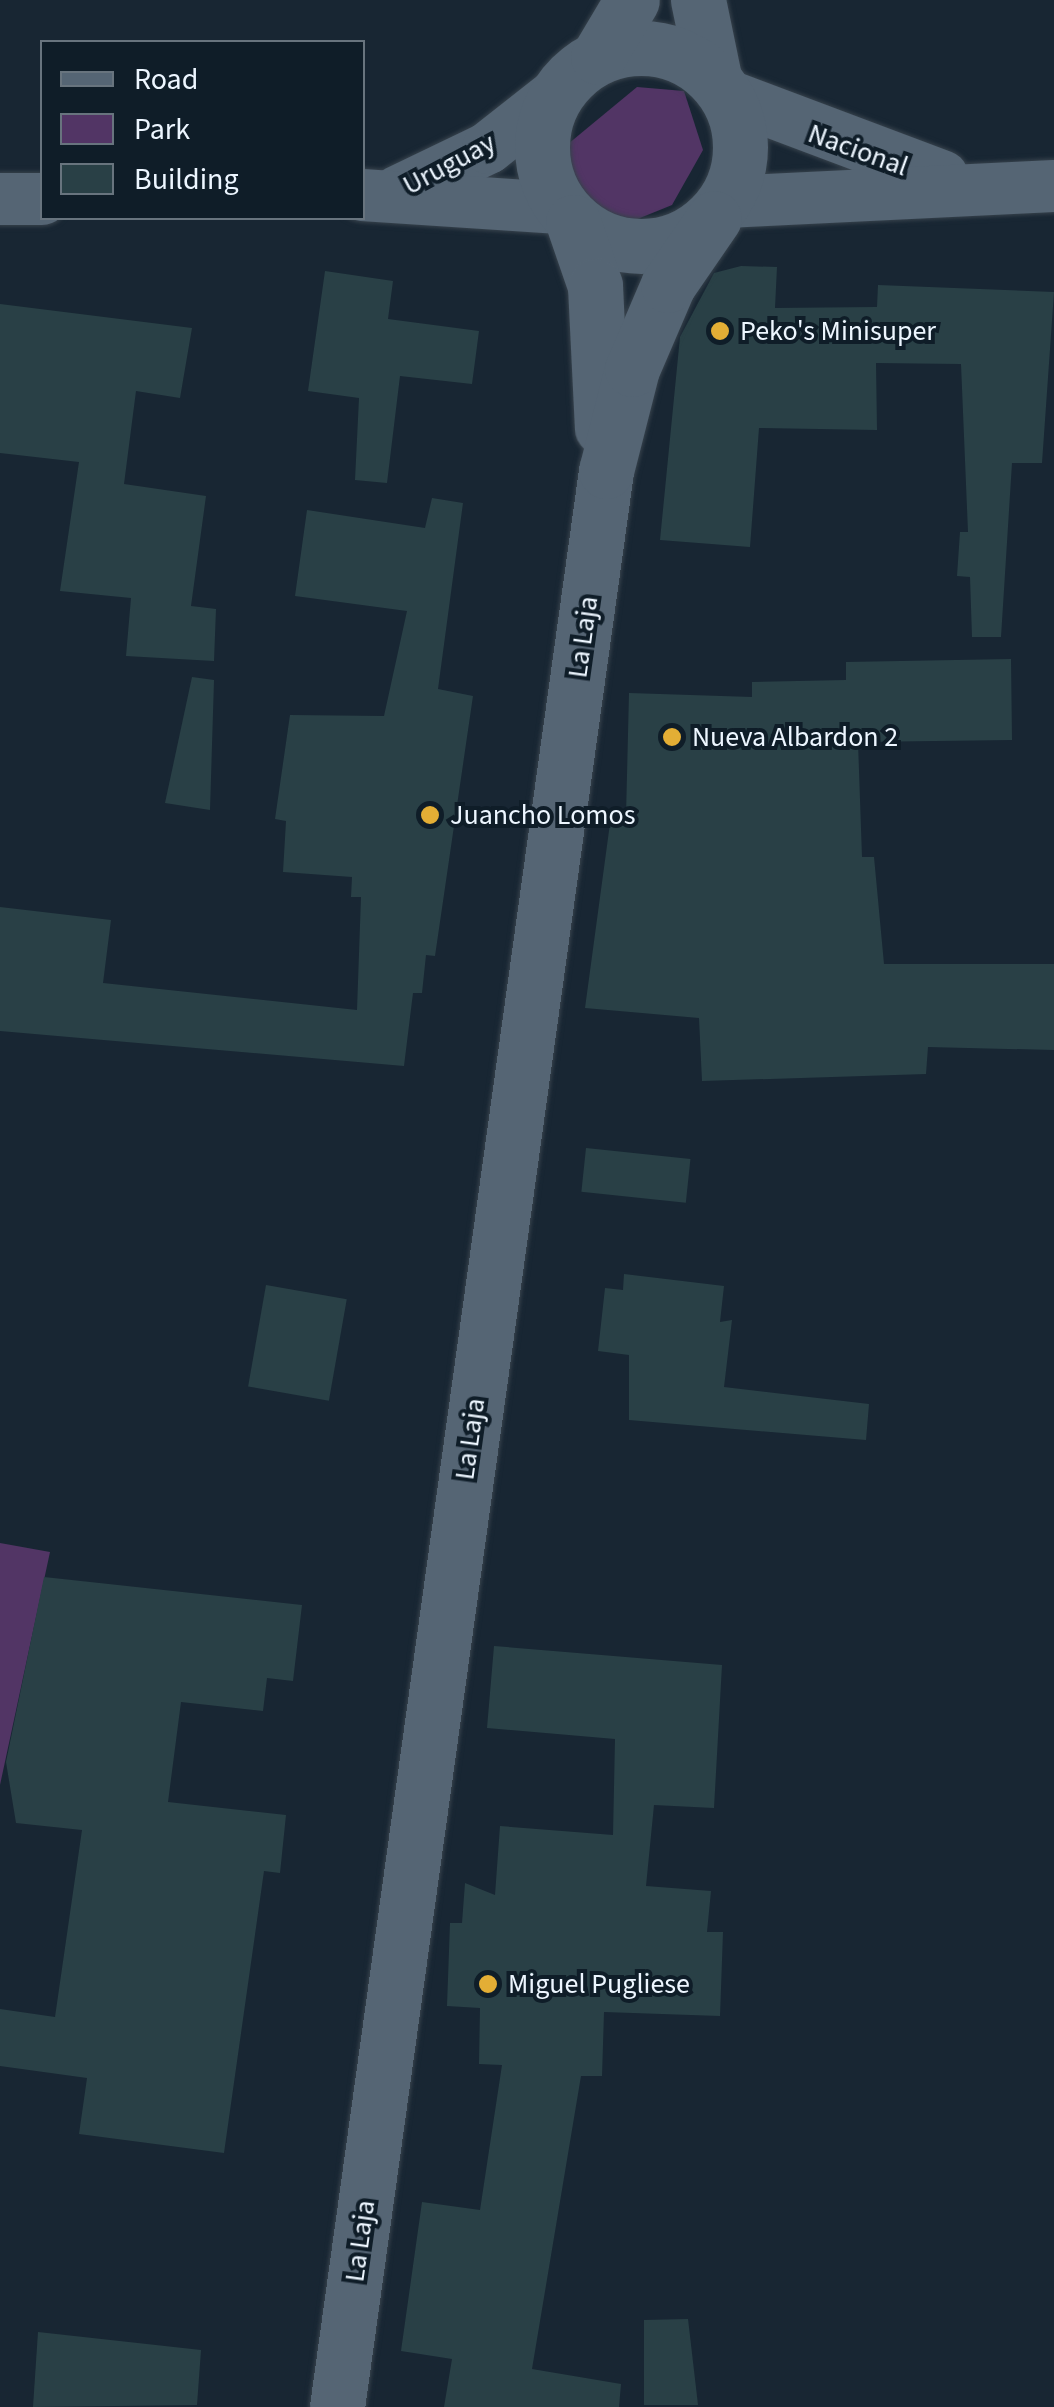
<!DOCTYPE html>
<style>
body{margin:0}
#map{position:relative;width:1054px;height:2407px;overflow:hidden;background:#182633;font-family:"Source Sans 3",sans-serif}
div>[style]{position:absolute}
.green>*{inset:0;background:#523565}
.building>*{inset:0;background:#294046;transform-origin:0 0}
.roads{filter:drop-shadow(0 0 2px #37424c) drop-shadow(0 0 2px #37424c)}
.street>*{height:52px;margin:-26px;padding:0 26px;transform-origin:26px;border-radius:26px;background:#556574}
.secondary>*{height:55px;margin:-27.5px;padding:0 27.5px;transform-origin:27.5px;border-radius:27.5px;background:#556574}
.secondary>.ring{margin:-27.5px;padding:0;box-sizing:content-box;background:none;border:55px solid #556574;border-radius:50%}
.dots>*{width:28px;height:28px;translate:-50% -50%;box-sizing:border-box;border:5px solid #0f1d28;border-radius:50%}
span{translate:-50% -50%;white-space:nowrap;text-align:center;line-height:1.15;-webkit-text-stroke:8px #0f1d28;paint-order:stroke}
.street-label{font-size:28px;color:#edf6ff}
.poi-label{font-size:28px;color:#edf6ff}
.left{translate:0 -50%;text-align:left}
.legend{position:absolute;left:40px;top:40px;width:325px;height:180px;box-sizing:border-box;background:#0f1d28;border:2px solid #68747e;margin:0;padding:12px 18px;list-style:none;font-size:30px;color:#edf6ff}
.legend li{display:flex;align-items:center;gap:20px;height:50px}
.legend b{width:50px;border:2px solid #68747e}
</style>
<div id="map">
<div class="green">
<div style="clip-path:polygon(637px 87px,684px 91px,703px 150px,672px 205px,613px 229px,569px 195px,568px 144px)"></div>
<div style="clip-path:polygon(0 1543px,50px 1552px,0 1785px)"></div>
</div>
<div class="building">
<div style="clip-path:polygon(741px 266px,777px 267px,775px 308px,877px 307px,878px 285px,1054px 292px,1042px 463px,1012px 463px,1001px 637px,972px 637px,970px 577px,957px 576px,960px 532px,968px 532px,961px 364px,876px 363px,877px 430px,759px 428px,750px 547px,660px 540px,680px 337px,714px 273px)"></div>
<div style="clip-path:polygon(325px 271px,393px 281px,388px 319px,479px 331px,472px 384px,400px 376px,387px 483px,355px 480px,359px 398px,308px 391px)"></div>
<div style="clip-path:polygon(0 304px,192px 328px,180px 398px,136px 391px,124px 484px,206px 496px,191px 606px,216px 609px,214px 661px,126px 656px,131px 598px,60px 591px,79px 462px,0 453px)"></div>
<div style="clip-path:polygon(432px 498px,463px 503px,438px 689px,473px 696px,435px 956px,426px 955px,422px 993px,413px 993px,404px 1066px,0 1031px,0 907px,111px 920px,103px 983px,357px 1010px,361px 897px,351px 897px,352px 877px,283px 872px,286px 821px,275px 819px,290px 715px,384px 716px,407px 611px,295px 596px,307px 510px,425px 528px)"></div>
<div style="clip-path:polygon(1011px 659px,1012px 740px,858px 742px,862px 857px,874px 857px,884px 964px,1054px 964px,1054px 1050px,928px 1047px,926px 1074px,702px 1081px,699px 1018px,585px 1008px,611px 816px,626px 816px,629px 693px,752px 697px,752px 682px,846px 680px,846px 662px)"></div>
<div style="clip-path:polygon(192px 677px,214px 680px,210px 810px,165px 803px)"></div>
<div style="left:586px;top:1148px;width:105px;height:44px;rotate:6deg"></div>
<div style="clip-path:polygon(624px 1274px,724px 1286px,720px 1322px,732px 1320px,724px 1387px,869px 1404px,866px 1440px,629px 1420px,629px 1355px,598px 1351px,605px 1288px,623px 1290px)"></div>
<div style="left:266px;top:1285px;width:82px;height:103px;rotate:10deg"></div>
<div style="clip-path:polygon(44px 1577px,302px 1605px,293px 1681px,267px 1678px,263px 1711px,181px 1702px,168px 1802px,286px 1815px,280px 1873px,264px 1871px,224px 2153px,79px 2134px,87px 2078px,0 2066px,0 2009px,55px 2017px,82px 1830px,16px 1823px,6px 1762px)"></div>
<div style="clip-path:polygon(494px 1646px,722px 1665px,714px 1808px,654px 1805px,646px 1886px,711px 1891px,707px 1932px,723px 1932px,720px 2016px,604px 2012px,602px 2076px,581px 2076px,532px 2369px,621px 2384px,619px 2407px,444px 2407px,452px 2359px,401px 2351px,422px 2202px,480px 2210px,502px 2065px,479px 2064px,480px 2008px,447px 2006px,450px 1923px,462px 1923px,465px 1883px,495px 1895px,500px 1826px,613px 1835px,615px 1739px,487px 1728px)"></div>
<div style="clip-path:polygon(688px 2319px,698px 2405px,644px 2405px,644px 2320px)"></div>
<div style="clip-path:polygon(38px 2332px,201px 2350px,197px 2405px,33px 2407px)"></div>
</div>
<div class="roads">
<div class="street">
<div style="left:729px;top:96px;width:228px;rotate:20.6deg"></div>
<div style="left:397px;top:192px;width:101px;rotate:-25.8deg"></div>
<div style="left:488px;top:148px;width:85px;rotate:-38.3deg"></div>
<div style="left:362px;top:195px;width:198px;rotate:3.8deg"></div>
<div style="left:0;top:199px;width:42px"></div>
<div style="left:726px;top:202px;width:328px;rotate:-2.8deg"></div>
</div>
<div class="secondary">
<div style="left:698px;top:0;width:79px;rotate:78.3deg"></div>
<div class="ring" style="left:542px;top:48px;width:143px;height:143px"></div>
<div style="left:598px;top:57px;width:66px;rotate:-59.2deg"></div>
<div style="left:573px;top:222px;width:68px;rotate:71deg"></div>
<div style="left:595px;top:286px;width:142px;rotate:87.2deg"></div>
<div style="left:337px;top:2407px;width:1955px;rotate:-82.09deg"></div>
<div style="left:606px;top:471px;width:105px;rotate:-75.7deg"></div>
<div style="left:632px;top:369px;width:91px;rotate:-66.8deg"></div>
<div style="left:668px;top:285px;width:81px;rotate:-55.5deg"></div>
</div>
</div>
<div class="dots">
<div style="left:720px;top:331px;background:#e3ae35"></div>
<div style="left:672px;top:737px;background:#e3ae35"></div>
<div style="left:430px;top:815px;background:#e3ae35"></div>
<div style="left:488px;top:1984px;background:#e3ae35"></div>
</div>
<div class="street-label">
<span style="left:858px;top:150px;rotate:20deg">Nacional</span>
<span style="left:449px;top:164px;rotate:-28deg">Uruguay</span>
<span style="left:583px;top:637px;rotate:-82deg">La Laja</span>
<span style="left:470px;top:1439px;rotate:-82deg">La Laja</span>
<span style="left:360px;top:2241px;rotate:-82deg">La Laja</span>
</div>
<div class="poi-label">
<span class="left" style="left:740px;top:331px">Peko's Minisuper</span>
<span class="left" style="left:692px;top:737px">Nueva Albardon 2</span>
<span class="left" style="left:450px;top:815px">Juancho Lomos</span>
<span class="left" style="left:508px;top:1984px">Miguel Pugliese</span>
</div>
<ul class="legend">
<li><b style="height:12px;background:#556574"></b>Road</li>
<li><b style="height:28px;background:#523565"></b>Park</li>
<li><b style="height:28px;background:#294046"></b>Building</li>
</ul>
</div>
